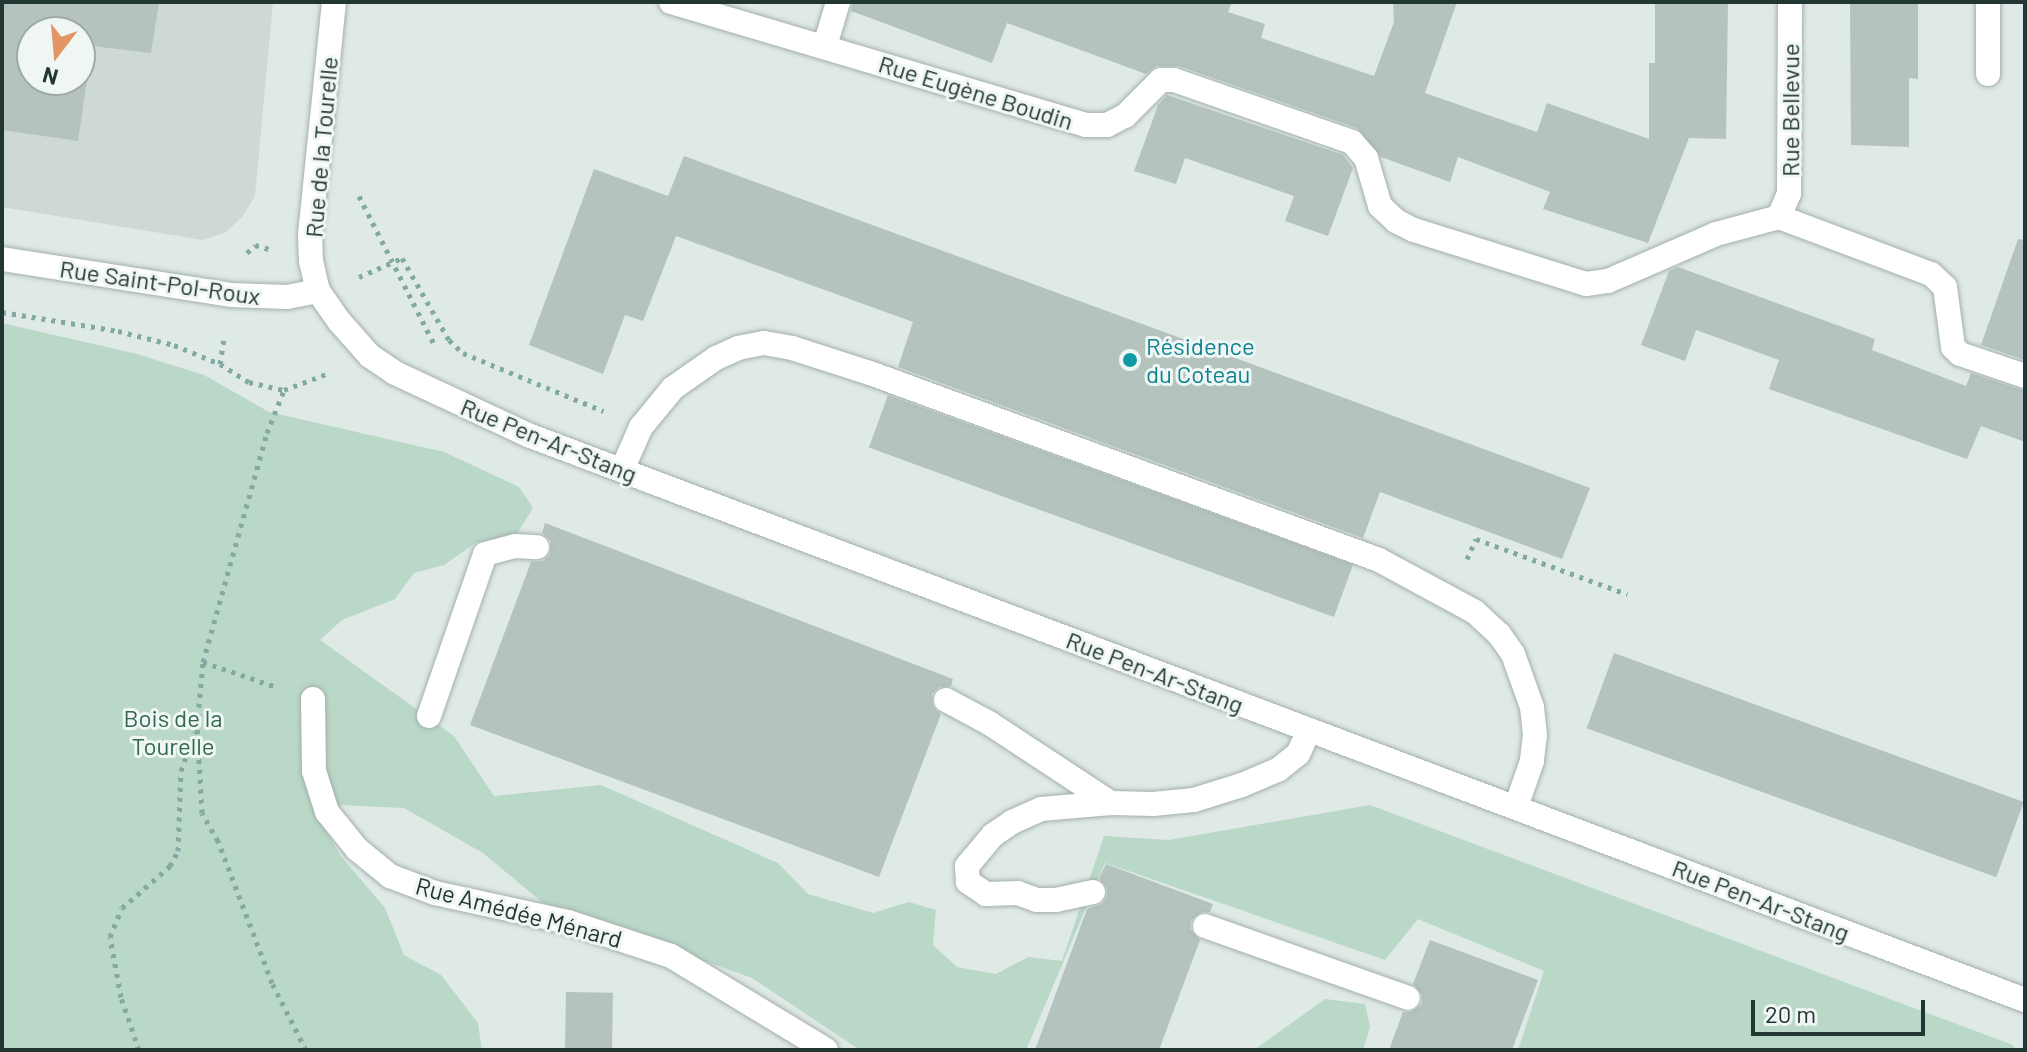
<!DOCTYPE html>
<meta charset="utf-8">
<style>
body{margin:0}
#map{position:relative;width:2027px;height:1052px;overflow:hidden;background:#dfe9e6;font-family:Barlow,sans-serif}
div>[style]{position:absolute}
.built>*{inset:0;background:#ced8d5}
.green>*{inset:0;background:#bad8c7}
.building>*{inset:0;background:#b5c3bf;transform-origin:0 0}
.path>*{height:5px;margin-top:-2.5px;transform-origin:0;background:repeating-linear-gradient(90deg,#83a9a3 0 4px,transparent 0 10px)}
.roads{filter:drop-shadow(0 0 2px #a3b0ad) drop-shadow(0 0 2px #a3b0ad)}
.lane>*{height:24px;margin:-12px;padding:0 12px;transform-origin:12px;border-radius:12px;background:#fff}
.street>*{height:24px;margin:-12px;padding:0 12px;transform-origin:12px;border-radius:12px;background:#fff}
.secondary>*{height:24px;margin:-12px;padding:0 12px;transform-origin:12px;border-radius:12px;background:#fff}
.dots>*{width:22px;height:22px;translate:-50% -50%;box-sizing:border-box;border:4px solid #eff6f3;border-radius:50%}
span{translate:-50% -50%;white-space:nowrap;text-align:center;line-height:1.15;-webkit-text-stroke:6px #eff6f3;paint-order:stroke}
.street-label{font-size:24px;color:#223734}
.culture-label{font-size:24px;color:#0d838f}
.left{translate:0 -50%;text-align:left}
.park-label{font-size:24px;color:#31694f}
.frame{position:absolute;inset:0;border:4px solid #223734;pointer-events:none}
.north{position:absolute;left:16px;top:16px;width:80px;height:80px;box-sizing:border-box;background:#eff6f3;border:2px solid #9daaa7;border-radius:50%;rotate:196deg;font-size:22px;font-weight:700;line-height:32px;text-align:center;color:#223734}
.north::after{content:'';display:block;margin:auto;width:28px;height:36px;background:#e39663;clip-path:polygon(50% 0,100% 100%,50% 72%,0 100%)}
.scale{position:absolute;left:1751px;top:1000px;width:174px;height:36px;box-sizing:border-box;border:4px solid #223734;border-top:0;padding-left:10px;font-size:24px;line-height:28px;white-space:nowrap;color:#223734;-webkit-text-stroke:6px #eff6f3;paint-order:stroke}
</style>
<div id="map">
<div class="built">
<div style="clip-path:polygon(evenodd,2px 2px,273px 2px,255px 196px,243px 216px,226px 232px,203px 240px,2px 207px,2px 2px,32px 32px,80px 32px,80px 80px,32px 80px,32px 32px)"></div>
</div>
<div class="green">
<div style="clip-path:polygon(2px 323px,137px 354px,204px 375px,269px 412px,444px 452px,519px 487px,533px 508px,513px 540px,477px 542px,444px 565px,414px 573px,395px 599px,342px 620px,320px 640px,454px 736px,494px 796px,601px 785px,778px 863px,808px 894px,873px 913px,909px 902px,936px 910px,933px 945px,957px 967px,996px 974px,1028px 957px,1062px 961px,1104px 836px,1169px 840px,1370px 805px,2013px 1045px,2016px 1050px,1518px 1050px,1544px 971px,1418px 919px,1385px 960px,1105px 863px,1026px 1050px,860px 1050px,752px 978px,543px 903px,483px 853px,404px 808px,338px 805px,320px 820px,340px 855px,385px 908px,404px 955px,441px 975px,478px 1023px,482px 1050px,2px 1050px)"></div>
<div style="clip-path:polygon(1325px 999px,1365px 1004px,1370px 1027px,1363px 1050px,1254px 1050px)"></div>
</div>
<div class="building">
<div style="clip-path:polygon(evenodd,2px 2px,159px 2px,151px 53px,92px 46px,78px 141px,2px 130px,2px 2px,32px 32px,80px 32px,80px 80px,32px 80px,32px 32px)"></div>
<div style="clip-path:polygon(853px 2px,1232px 2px,1228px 12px,1265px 24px,1261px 38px,1374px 76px,1394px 22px,1393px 2px,1457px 2px,1425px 93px,1537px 132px,1547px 103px,1649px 139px,1649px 63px,1655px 63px,1655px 2px,1728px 2px,1726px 139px,1689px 138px,1648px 243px,1543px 209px,1550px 192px,1458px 157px,1450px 182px,1381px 157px,1357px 128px,1179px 66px,1156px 66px,1146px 74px,1007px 23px,992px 63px,851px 11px)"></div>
<div style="clip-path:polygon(1850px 2px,1918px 2px,1918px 79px,1909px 78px,1909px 147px,1851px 145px)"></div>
<div style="clip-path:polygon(1167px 95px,1343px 155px,1353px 168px,1328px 236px,1285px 221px,1294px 196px,1185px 158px,1176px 184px,1134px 171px,1158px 105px)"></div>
<div style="clip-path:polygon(684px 156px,1590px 488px,1562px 559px,1380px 492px,1363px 538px,898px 367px,913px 322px,676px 236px,643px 321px,625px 315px,603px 374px,529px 345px,594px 169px,668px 196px)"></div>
<div style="clip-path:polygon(2018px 239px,2025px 240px,2025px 360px,1981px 345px)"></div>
<div style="clip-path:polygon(1678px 267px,1875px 339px,1872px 350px,1966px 386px,1971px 373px,2025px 391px,2025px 442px,1981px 426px,1967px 459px,1769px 389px,1779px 360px,1696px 330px,1685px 361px,1641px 345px,1669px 271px)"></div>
<div style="left:888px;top:395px;width:495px;height:56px;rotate:20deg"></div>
<div style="clip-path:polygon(545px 523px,953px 679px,951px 686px,939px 687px,932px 694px,933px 707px,941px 714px,879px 877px,470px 725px,531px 562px,543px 561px,550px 554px,551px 541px,542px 533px)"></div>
<div style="left:1614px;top:653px;width:436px;height:80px;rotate:20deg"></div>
<div style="clip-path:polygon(1106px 864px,1213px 904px,1210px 912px,1202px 912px,1191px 920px,1190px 929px,1200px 940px,1159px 1050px,1035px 1050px,1087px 909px,1102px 904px,1107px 897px,1107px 888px,1099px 878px)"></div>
<div style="clip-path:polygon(1430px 940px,1538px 980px,1512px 1050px,1389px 1050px,1403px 1012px,1411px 1012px,1422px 1004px,1422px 995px,1413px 984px)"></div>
<div style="left:566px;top:992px;width:47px;height:58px;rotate:1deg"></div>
</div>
<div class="path">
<div style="left:359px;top:196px;width:166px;rotate:63.1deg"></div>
<div style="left:247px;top:253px;width:11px;rotate:-45deg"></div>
<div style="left:255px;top:245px;width:15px;rotate:16deg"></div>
<div style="left:359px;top:277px;width:47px;rotate:-23.8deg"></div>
<div style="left:402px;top:258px;width:95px;rotate:60.2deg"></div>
<div style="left:449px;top:340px;width:19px;rotate:43deg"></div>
<div style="left:463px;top:353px;width:152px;rotate:22.5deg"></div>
<div style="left:2px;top:312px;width:118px;rotate:9.3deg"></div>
<div style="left:118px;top:331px;width:58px;rotate:14deg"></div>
<div style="left:174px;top:345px;width:50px;rotate:22.4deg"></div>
<div style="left:220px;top:364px;width:34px;rotate:32deg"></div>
<div style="left:249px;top:382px;width:36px;rotate:13deg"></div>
<div style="left:220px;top:364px;width:26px;rotate:-81deg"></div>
<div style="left:1467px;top:559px;width:22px;rotate:-66deg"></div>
<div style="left:1476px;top:539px;width:161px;rotate:20deg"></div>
<div style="left:203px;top:662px;width:75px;rotate:18.7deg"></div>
<div style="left:139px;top:1050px;width:56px;rotate:-108.8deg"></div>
<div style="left:121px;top:997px;width:61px;rotate:-100.4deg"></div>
<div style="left:110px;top:937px;width:31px;rotate:-68deg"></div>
<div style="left:122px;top:908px;width:64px;rotate:-41.2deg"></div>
<div style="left:170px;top:866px;width:17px;rotate:-62deg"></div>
<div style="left:178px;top:851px;width:80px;rotate:-87.9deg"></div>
<div style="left:181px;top:771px;width:41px;rotate:-70.3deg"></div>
<div style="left:306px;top:1050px;width:75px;rotate:-116.9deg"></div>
<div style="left:272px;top:983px;width:152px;rotate:-110.8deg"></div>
<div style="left:218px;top:841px;width:32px;rotate:-120deg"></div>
<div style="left:202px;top:813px;width:86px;rotate:-93.3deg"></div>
<div style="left:197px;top:727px;width:65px;rotate:-84.7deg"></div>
<div style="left:203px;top:662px;width:238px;rotate:-74.4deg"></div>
<div style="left:267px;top:433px;width:46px;rotate:-68.4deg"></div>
<div style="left:284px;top:390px;width:48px;rotate:-20.7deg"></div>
</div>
<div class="roads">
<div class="lane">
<div style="left:825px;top:46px;width:46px;rotate:-73.5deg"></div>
<div style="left:622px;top:470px;width:47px;rotate:-66.2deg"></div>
<div style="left:641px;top:427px;width:50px;rotate:-50.6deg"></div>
<div style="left:673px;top:388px;width:52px;rotate:-34.9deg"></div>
<div style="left:716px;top:358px;width:24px;rotate:-24deg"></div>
<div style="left:738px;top:348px;width:26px;rotate:-11deg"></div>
<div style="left:764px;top:343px;width:28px;rotate:10deg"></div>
<div style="left:792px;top:348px;width:82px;rotate:17.8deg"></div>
<div style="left:870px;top:373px;width:542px;rotate:20.17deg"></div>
<div style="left:1379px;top:560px;width:109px;rotate:28.4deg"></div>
<div style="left:1475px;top:612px;width:33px;rotate:43deg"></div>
<div style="left:1499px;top:634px;width:24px;rotate:55deg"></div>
<div style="left:1513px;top:654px;width:56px;rotate:70.3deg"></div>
<div style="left:1532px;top:707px;width:28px;rotate:84deg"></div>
<div style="left:1535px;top:735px;width:26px;rotate:97deg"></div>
<div style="left:1532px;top:761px;width:49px;rotate:109.2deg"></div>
<div style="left:946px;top:700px;width:49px;rotate:28.1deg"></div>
<div style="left:989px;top:723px;width:146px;rotate:33.3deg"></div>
<div style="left:1111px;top:803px;width:42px;rotate:1.4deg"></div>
<div style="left:1153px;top:804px;width:41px;rotate:-5.6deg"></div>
<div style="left:1194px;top:800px;width:50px;rotate:-17.4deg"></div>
<div style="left:1242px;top:785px;width:39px;rotate:-23deg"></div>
<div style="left:1278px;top:770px;width:26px;rotate:-39deg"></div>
<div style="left:1298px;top:754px;width:26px;rotate:-65deg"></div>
<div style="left:429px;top:716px;width:171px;rotate:-70.9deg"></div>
<div style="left:485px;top:554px;width:31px;rotate:-15deg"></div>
<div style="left:515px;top:546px;width:22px;rotate:3deg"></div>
<div style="left:1093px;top:892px;width:38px;rotate:168deg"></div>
<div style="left:1056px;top:900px;width:19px;rotate:180deg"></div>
<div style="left:1037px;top:900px;width:20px;rotate:-160deg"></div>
<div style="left:1018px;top:893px;width:32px;rotate:178deg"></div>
<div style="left:986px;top:894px;width:22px;rotate:-146deg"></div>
<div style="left:968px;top:882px;width:16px;rotate:-94deg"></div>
<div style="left:967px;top:866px;width:40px;rotate:-50deg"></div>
<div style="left:993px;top:835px;width:23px;rotate:-34deg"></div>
<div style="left:1012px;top:822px;width:32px;rotate:-24deg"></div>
<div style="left:1041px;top:809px;width:70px;rotate:-4.9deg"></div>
<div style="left:1205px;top:926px;width:215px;rotate:19.5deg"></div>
</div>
<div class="street">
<div style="left:671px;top:2px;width:433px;rotate:16.5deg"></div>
<div style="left:1086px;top:125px;width:21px"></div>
<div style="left:1107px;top:125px;width:20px;rotate:-27deg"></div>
<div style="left:1125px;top:116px;width:51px;rotate:-45deg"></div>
<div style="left:1161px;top:80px;width:13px"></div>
<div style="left:1174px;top:80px;width:188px;rotate:19.2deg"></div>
<div style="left:1352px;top:142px;width:21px;rotate:49deg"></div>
<div style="left:1366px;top:158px;width:50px;rotate:73.7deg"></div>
<div style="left:1380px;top:206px;width:22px;rotate:43deg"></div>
<div style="left:1396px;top:221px;width:20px;rotate:27deg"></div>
<div style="left:1414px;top:230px;width:180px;rotate:17.4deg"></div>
<div style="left:1586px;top:284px;width:22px;rotate:-8deg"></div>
<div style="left:1608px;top:281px;width:118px;rotate:-23.5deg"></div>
<div style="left:1716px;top:234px;width:65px;rotate:-15.1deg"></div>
<div style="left:1779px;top:217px;width:162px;rotate:20.6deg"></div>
<div style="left:1931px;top:274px;width:19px;rotate:43deg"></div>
<div style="left:1945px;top:287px;width:61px;rotate:82.4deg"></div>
<div style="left:1953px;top:347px;width:10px;rotate:45deg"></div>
<div style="left:1960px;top:354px;width:69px;rotate:18.7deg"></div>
<div style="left:1988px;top:74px;width:72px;rotate:-90deg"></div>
<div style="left:1779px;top:217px;width:25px;rotate:-67deg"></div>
<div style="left:1789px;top:194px;width:192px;rotate:-89.7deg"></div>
<div style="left:2px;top:259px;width:233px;rotate:8.9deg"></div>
<div style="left:232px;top:295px;width:55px;rotate:2.1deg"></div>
<div style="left:287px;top:297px;width:32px;rotate:-11deg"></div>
<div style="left:313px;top:699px;width:72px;rotate:89.2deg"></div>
<div style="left:314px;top:771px;width:43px;rotate:72.4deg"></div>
<div style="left:327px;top:812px;width:48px;rotate:51deg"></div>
<div style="left:357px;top:849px;width:43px;rotate:39.3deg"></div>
<div style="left:390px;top:876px;width:48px;rotate:20.7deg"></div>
<div style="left:435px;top:893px;width:136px;rotate:12.3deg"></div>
<div style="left:568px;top:922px;width:108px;rotate:18.3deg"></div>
<div style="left:671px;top:956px;width:181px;rotate:31.2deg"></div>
</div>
<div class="secondary">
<div style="left:334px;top:2px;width:233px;rotate:95.9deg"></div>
<div style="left:310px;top:234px;width:27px;rotate:88deg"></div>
<div style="left:311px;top:261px;width:31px;rotate:77deg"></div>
<div style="left:318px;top:291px;width:37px;rotate:55deg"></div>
<div style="left:339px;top:321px;width:47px;rotate:48.5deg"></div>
<div style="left:370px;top:356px;width:30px;rotate:34deg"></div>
<div style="left:395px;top:373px;width:147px;rotate:25deg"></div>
<div style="left:528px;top:435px;width:1600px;rotate:20.68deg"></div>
</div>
</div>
<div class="dots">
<div style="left:1130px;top:360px;background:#0f9aa8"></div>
</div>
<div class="street-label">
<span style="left:976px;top:92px;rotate:17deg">Rue Eugène Boudin</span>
<span style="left:1790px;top:110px;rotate:-90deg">Rue Bellevue</span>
<span style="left:321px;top:147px;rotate:-85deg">Rue de la Tourelle</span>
<span style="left:160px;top:282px;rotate:8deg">Rue Saint-Pol-Roux</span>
<span style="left:549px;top:440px;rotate:22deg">Rue Pen-Ar-Stang</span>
<span style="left:1155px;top:672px;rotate:21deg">Rue Pen-Ar-Stang</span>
<span style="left:1761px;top:900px;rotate:21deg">Rue Pen-Ar-Stang</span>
<span style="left:519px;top:912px;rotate:15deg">Rue Amédée Ménard</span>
</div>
<div class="culture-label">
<span class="left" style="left:1146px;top:360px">Résidence<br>du Coteau</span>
</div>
<div class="park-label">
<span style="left:173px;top:732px">Bois de la<br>Tourelle</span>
</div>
<div class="frame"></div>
<div class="north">N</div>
<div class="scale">20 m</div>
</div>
